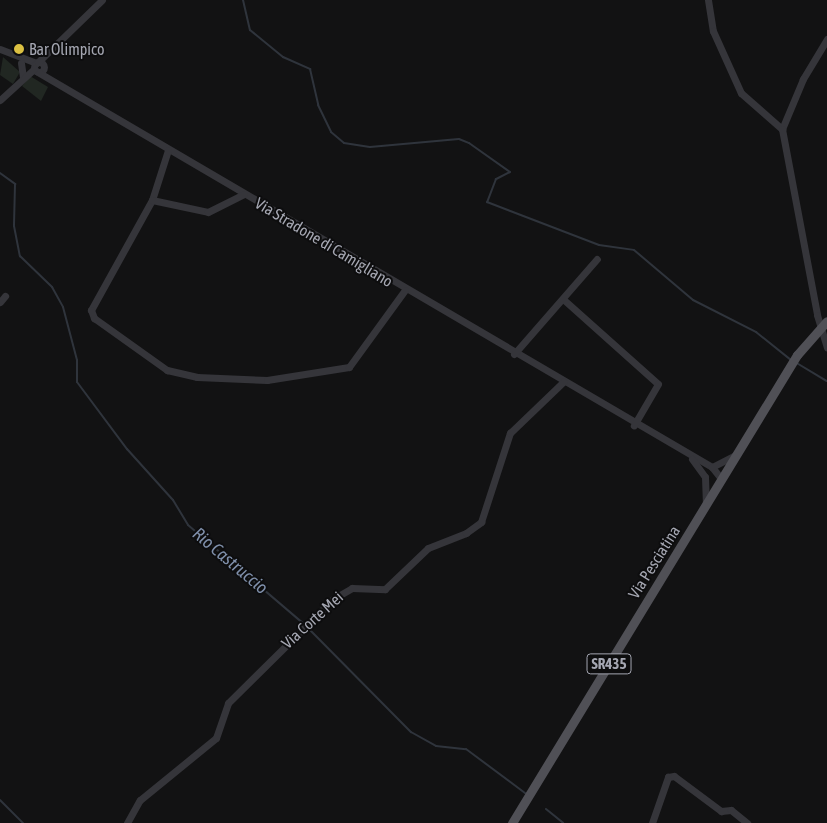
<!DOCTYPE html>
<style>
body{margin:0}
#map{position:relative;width:827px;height:823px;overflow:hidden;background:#121213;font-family:"Asap Condensed",sans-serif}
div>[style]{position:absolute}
.green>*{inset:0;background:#212722}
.stream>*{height:2px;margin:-1px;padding:0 1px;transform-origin:1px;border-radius:1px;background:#2f343c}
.minor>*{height:7px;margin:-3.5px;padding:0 3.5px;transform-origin:3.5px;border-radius:3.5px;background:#35353a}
.minor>.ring{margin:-3.5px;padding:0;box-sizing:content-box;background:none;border:7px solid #35353a;border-radius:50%}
.major>*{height:9px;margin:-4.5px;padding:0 4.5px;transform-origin:4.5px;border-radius:4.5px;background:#505056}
.dots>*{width:14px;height:14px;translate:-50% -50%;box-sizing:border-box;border:2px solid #0d0d0e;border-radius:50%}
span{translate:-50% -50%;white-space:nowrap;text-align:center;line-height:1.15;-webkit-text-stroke:4px #0d0d0e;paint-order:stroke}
.shield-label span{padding:1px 4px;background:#0d0d0e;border:1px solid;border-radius:4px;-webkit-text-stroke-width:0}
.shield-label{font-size:15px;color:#a5a7b2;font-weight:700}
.poi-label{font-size:16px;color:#a5a7b2}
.left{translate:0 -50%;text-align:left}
.street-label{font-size:16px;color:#a5a7b2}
.water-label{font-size:18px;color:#7f8faa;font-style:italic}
</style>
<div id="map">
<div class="green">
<div style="clip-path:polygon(3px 57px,20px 72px,13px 84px,0 75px)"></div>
<div style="clip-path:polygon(30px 76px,48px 87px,41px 101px,22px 86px)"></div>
</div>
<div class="stream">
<div style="left:243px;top:0;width:31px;rotate:77deg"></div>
<div style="left:250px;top:30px;width:43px;rotate:39.3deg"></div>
<div style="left:283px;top:57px;width:30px;rotate:24deg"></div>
<div style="left:310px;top:69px;width:37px;rotate:77deg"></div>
<div style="left:318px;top:105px;width:30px;rotate:64deg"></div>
<div style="left:331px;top:132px;width:17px;rotate:40deg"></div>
<div style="left:344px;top:143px;width:26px;rotate:9deg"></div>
<div style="left:370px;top:147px;width:89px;rotate:-5.1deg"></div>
<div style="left:459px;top:139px;width:11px;rotate:22deg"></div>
<div style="left:469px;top:143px;width:50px;rotate:35.3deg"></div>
<div style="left:510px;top:172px;width:16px;rotate:153deg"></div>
<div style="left:496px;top:179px;width:25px;rotate:111deg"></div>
<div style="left:487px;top:202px;width:120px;rotate:21deg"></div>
<div style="left:599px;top:245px;width:35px;rotate:8deg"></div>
<div style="left:634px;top:250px;width:77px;rotate:40.3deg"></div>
<div style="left:693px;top:300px;width:71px;rotate:26.9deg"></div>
<div style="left:756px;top:332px;width:45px;rotate:38.7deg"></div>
<div style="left:0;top:173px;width:19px;rotate:36deg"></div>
<div style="left:15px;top:184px;width:42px;rotate:91.4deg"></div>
<div style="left:14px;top:226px;width:31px;rotate:79deg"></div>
<div style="left:20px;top:256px;width:45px;rotate:44.1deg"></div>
<div style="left:52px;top:287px;width:23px;rotate:61deg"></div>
<div style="left:63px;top:307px;width:55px;rotate:75.2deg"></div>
<div style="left:77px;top:360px;width:22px;rotate:90deg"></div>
<div style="left:77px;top:382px;width:84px;rotate:53.3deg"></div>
<div style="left:127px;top:449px;width:69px;rotate:48deg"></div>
<div style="left:173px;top:500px;width:29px;rotate:59deg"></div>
<div style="left:188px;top:525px;width:153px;rotate:40.5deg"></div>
<div style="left:795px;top:362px;width:37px;rotate:31deg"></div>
<div style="left:307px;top:627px;width:148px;rotate:45.3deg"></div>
<div style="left:411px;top:732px;width:29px;rotate:29deg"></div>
<div style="left:436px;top:746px;width:30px;rotate:6deg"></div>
<div style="left:466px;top:749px;width:74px;rotate:36.7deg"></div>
<div style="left:0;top:800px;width:33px;rotate:45deg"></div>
<div style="left:546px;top:809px;width:22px;rotate:39deg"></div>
</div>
<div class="minor">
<div style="left:708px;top:0;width:31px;rotate:81deg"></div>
<div style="left:713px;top:31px;width:68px;rotate:65.7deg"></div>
<div style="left:741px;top:93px;width:55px;rotate:41.3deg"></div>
<div style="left:827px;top:39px;width:47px;rotate:121deg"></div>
<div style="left:803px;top:79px;width:54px;rotate:112.8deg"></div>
<div style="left:782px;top:129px;width:189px;rotate:79.3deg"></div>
<div style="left:817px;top:315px;width:34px;rotate:73deg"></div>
<div style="left:0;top:49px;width:39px;rotate:21deg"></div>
<div class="ring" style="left:34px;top:62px;width:3px;height:3px"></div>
<div style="left:38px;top:62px;width:89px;rotate:-44.1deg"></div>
<div style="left:21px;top:63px;width:15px;rotate:82deg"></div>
<div style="left:36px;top:71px;width:783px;rotate:30.36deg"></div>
<div style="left:712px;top:467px;width:16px;rotate:52deg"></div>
<div style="left:0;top:100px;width:46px;rotate:-42.4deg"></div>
<div style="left:168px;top:150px;width:52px;rotate:107.7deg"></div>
<div style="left:152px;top:200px;width:126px;rotate:119deg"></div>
<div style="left:91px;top:310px;width:9px;rotate:69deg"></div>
<div style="left:94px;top:318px;width:90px;rotate:35.5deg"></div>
<div style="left:167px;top:370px;width:31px;rotate:13deg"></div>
<div style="left:197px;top:377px;width:70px;rotate:2.5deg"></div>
<div style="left:267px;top:380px;width:83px;rotate:-9deg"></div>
<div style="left:349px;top:367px;width:95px;rotate:-54deg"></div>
<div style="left:152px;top:200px;width:57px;rotate:12.1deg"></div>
<div style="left:208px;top:212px;width:40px;rotate:-26.6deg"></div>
<div style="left:563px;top:299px;width:127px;rotate:41.8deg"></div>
<div style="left:658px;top:384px;width:48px;rotate:120.3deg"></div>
<div style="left:0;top:302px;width:8px;rotate:-50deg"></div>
<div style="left:514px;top:354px;width:126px;rotate:-48.9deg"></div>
<div style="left:692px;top:459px;width:22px;rotate:54deg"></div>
<div style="left:705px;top:477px;width:27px;rotate:88deg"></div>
<div style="left:712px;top:467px;width:25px;rotate:-27deg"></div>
<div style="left:127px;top:823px;width:26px;rotate:-61deg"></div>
<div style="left:140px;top:800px;width:98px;rotate:-39.2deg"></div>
<div style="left:216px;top:738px;width:37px;rotate:-71deg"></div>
<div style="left:228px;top:703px;width:148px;rotate:-44.7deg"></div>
<div style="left:333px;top:599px;width:22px;rotate:-30deg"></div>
<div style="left:352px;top:588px;width:33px;rotate:2deg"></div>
<div style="left:385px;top:589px;width:59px;rotate:-43.6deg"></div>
<div style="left:428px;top:548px;width:41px;rotate:-21.5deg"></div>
<div style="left:466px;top:533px;width:19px;rotate:-36deg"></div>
<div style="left:481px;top:522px;width:94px;rotate:-72deg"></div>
<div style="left:510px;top:433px;width:74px;rotate:-43.9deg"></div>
<div style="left:652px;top:823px;width:49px;rotate:-70.8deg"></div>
<div style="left:668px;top:777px;width:6px;rotate:-9deg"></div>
<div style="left:674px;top:776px;width:59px;rotate:36.7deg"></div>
<div style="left:721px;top:811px;width:10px;rotate:-6deg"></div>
<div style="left:731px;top:810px;width:21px;rotate:39deg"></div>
</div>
<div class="major">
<div style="left:512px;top:823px;width:548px;rotate:-58.66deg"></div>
<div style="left:797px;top:355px;width:45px;rotate:-48.6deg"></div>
</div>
<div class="dots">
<div style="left:19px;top:49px;background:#dbc042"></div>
</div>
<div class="shield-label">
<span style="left:609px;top:664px">SR435</span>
</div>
<div class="poi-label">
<span class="left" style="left:29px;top:49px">Bar Olimpico</span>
</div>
<div class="street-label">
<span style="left:324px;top:242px;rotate:31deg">Via Stradone di Camigliano</span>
<span style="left:654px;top:562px;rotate:-58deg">Via Pesciatina</span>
<span style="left:312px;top:620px;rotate:-42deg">Via Corte Mei</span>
</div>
<div class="water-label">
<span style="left:230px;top:561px;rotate:40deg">Rio Castruccio</span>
</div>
</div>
